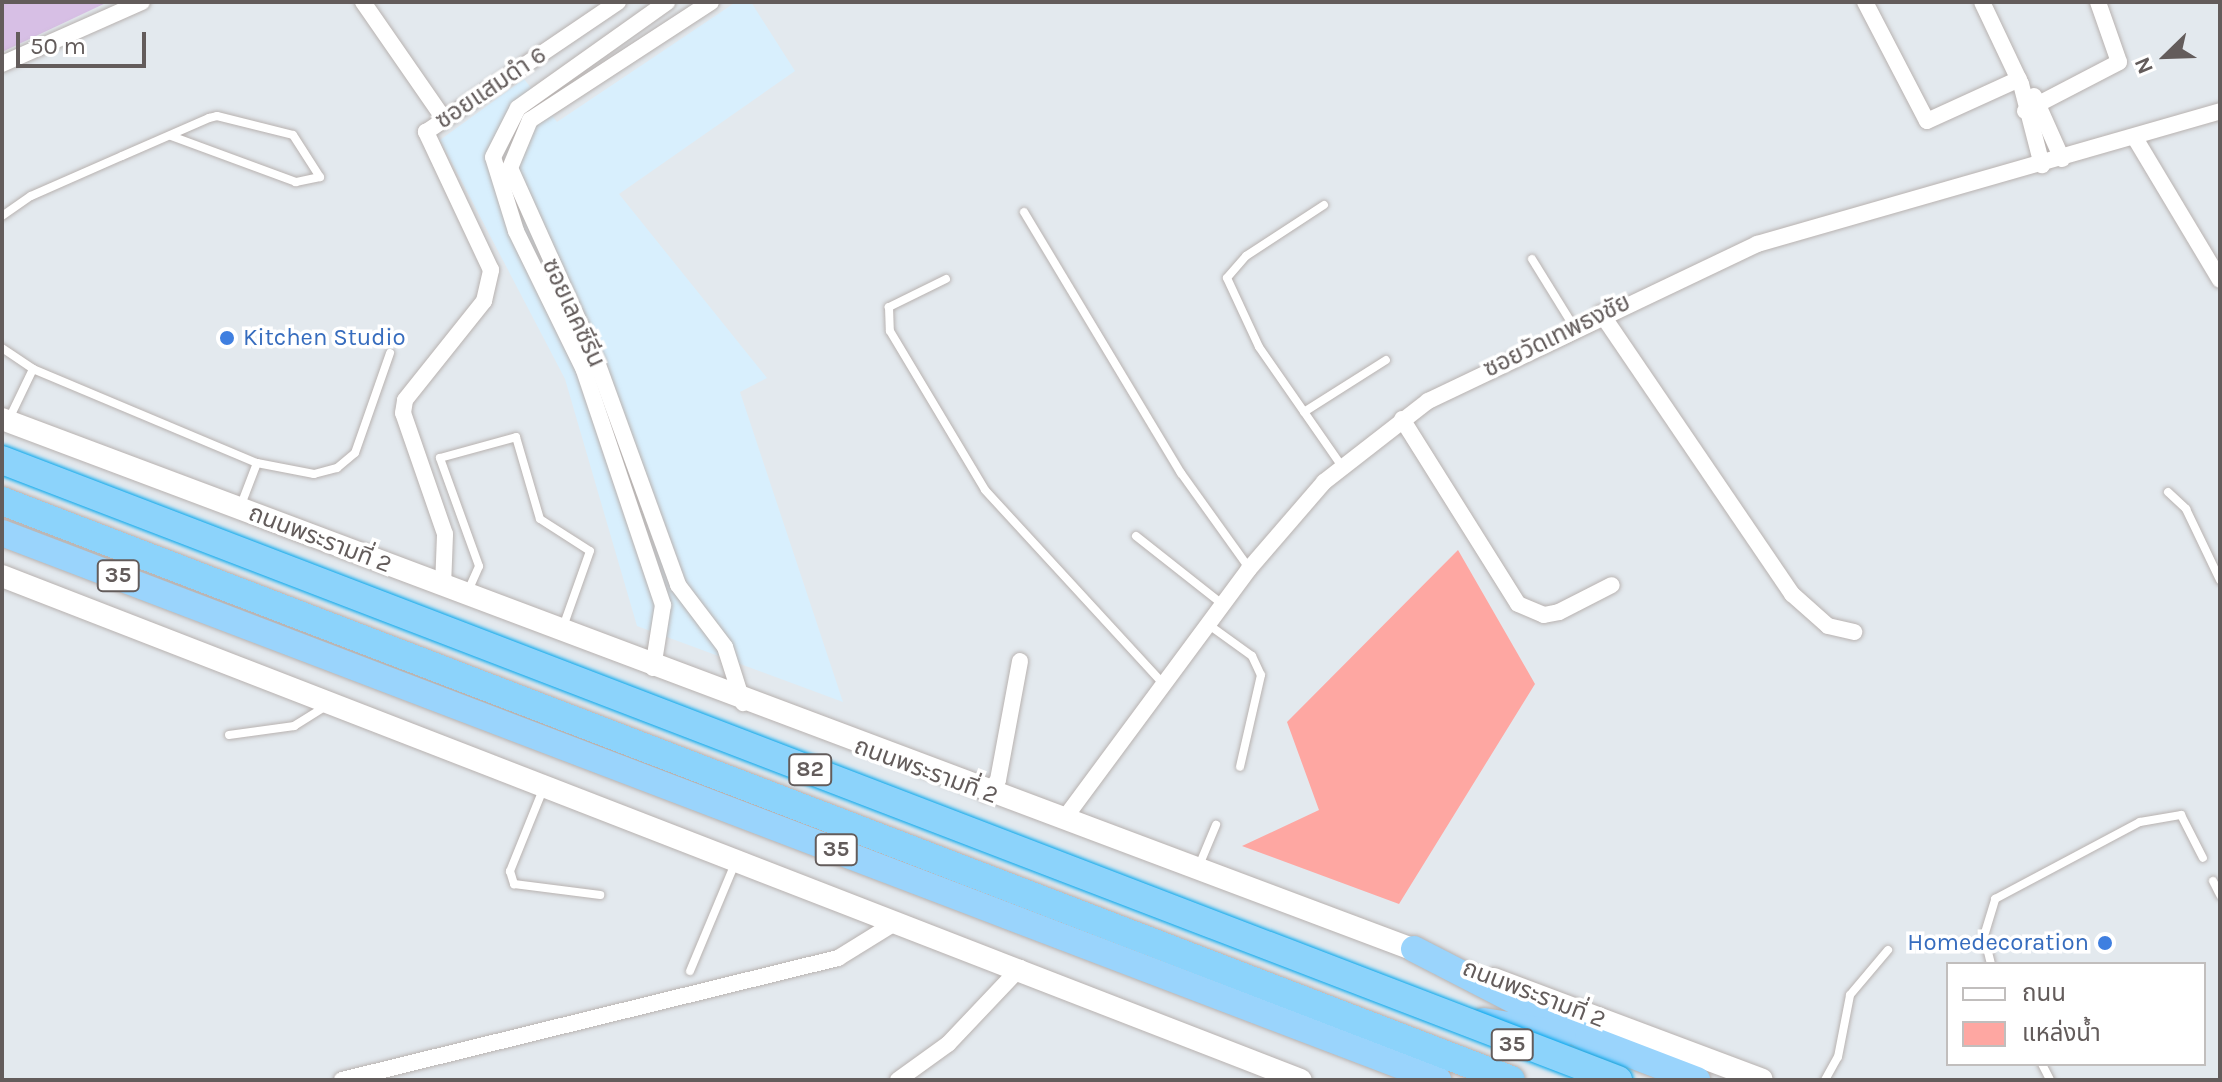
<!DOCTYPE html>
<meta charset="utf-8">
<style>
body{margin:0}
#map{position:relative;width:2222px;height:1082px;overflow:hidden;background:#e3e9ee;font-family:Karla,"Noto Sans Thai",sans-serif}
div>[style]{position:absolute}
.commercial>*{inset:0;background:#d8effd}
.green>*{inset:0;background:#d7bfe5}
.water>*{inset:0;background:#fea7a2}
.roads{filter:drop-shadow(0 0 2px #b8b2b0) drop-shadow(0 0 2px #b8b2b0)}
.service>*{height:8px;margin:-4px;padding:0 4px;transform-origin:4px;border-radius:4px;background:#fff}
.minor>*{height:16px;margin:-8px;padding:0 8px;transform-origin:8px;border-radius:8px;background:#fff}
.secondary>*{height:22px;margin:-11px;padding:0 11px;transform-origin:11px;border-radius:11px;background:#fff}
.trunk>*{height:26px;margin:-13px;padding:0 13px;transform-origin:13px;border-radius:13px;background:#9ad4fc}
.motorway>*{height:28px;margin:-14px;padding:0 14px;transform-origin:14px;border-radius:14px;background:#8cd3fb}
.bridges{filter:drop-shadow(0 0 2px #03a6ed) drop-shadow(0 0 2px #03a6ed)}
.motorway-bridge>*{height:28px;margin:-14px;padding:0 14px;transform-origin:14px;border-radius:14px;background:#8cd3fb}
.dots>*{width:22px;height:22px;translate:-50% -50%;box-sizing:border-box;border:4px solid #fff;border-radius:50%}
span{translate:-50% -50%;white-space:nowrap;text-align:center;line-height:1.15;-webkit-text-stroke:7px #fff;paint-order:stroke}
.shield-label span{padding:2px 6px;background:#fff;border:2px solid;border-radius:6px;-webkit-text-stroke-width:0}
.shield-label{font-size:22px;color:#635c5b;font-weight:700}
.street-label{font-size:24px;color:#635c5b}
.shop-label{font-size:24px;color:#366cbe}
.left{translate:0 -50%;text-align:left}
.right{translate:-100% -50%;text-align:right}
.frame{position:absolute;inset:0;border:4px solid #635c5b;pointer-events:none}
.legend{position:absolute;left:1946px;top:962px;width:260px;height:104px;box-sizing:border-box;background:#fff;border:2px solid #c1bebd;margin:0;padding:10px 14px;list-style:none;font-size:24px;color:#635c5b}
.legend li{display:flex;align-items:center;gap:16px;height:40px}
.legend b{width:40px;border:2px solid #c1bebd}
.north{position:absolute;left:2126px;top:16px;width:80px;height:80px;-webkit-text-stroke:6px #fff;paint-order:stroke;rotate:247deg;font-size:22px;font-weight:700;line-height:32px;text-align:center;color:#635c5b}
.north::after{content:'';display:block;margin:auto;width:28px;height:36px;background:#635c5b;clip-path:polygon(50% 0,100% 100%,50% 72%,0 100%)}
.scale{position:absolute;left:16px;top:32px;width:130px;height:36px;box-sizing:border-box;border:4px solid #635c5b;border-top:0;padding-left:10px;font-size:24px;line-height:28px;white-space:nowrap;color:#635c5b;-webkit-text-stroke:6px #fff;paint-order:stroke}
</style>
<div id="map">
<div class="commercial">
<div style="clip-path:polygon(736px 2px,751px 2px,795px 71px,619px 194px,767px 378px,740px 392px,843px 702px,637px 626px,565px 379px,440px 140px,524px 79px,557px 122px)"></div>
</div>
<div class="green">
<div style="clip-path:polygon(2px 2px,108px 2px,2px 52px)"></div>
</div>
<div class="water">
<div style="clip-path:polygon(1458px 550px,1535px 684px,1399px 904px,1242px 846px,1319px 810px,1287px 722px)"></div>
</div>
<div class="roads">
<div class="service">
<div style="left:1324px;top:205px;width:93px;rotate:146.8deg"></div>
<div style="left:1246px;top:256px;width:29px;rotate:131deg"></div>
<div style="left:1227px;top:278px;width:76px;rotate:65.1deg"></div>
<div style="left:1259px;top:347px;width:144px;rotate:55.2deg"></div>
<div style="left:1024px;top:212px;width:305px;rotate:59deg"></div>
<div style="left:1181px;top:473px;width:117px;rotate:54.4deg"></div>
<div style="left:2px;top:216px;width:35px;rotate:-35deg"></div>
<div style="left:31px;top:196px;width:99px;rotate:-23.7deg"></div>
<div style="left:122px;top:156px;width:95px;rotate:-23.6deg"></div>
<div style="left:209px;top:118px;width:8px;rotate:-14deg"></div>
<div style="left:217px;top:116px;width:78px;rotate:14deg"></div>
<div style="left:293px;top:135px;width:50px;rotate:57.3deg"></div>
<div style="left:320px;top:177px;width:25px;rotate:168deg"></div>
<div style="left:296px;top:182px;width:133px;rotate:-159.8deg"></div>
<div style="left:1532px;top:259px;width:80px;rotate:58.3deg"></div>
<div style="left:946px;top:279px;width:64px;rotate:153.8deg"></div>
<div style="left:889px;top:307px;width:24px;rotate:88deg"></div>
<div style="left:890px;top:331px;width:185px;rotate:59.1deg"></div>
<div style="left:985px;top:490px;width:265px;rotate:47.4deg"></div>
<div style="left:2px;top:348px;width:37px;rotate:34deg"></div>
<div style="left:1304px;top:412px;width:97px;rotate:-32.4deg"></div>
<div style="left:8px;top:421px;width:58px;rotate:-64.3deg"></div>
<div style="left:33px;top:369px;width:243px;rotate:22.8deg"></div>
<div style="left:257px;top:463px;width:45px;rotate:110.9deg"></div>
<div style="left:257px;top:463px;width:58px;rotate:10.9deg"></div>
<div style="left:314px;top:474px;width:24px;rotate:-15deg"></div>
<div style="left:337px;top:468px;width:23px;rotate:-40deg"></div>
<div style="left:355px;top:453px;width:106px;rotate:-70.7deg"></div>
<div style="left:2168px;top:492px;width:25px;rotate:43deg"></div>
<div style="left:2186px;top:509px;width:79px;rotate:64.4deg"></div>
<div style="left:1136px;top:536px;width:110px;rotate:38.3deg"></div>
<div style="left:468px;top:591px;width:27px;rotate:-66deg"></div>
<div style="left:479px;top:566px;width:115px;rotate:-109.9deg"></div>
<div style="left:440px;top:458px;width:79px;rotate:-15.4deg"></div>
<div style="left:516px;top:437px;width:85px;rotate:73.7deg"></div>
<div style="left:540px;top:519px;width:59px;rotate:32.6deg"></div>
<div style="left:590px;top:551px;width:81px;rotate:109.6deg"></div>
<div style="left:1209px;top:625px;width:53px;rotate:35.8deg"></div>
<div style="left:1252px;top:656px;width:21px;rotate:65deg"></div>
<div style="left:1261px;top:675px;width:94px;rotate:102.9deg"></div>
<div style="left:229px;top:735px;width:66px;rotate:-7.9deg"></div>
<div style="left:294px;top:726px;width:39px;rotate:-32deg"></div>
<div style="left:544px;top:787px;width:91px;rotate:112deg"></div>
<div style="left:510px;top:871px;width:14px;rotate:73deg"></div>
<div style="left:514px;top:884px;width:87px;rotate:7.3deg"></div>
<div style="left:1198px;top:868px;width:47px;rotate:-67.3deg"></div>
<div style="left:2213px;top:881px;width:16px;rotate:63deg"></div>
<div style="left:1991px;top:964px;width:29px;rotate:-104deg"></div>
<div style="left:1984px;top:936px;width:39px;rotate:-73deg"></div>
<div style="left:1995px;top:899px;width:164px;rotate:-28deg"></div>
<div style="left:2140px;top:822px;width:42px;rotate:-9.7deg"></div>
<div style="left:2181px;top:815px;width:48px;rotate:62.9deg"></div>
<div style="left:690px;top:971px;width:119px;rotate:-67.3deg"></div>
<div style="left:2042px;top:1064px;width:18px;rotate:63deg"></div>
<div style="left:1825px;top:1080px;width:26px;rotate:-61deg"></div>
<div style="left:1838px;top:1057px;width:63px;rotate:-79deg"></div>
<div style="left:1850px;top:995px;width:59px;rotate:-49.8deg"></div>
</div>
<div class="minor">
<div style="left:363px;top:2px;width:142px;rotate:55.3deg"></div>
<div style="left:711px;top:2px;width:216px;rotate:146.9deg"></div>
<div style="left:530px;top:120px;width:52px;rotate:112.6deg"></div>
<div style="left:510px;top:168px;width:213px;rotate:65.8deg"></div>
<div style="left:597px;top:362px;width:237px;rotate:70deg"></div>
<div style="left:678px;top:585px;width:78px;rotate:52.8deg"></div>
<div style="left:725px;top:647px;width:59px;rotate:72.2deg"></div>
<div style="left:1865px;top:2px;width:134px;rotate:62.5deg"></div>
<div style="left:1927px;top:121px;width:101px;rotate:-24.5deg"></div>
<div style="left:1982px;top:2px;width:91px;rotate:64.6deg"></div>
<div style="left:2021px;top:84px;width:84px;rotate:75.5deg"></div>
<div style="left:2px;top:64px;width:153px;rotate:-23.9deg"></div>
<div style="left:2034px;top:96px;width:69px;rotate:66deg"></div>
<div style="left:2025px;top:111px;width:106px;rotate:-27.5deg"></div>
<div style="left:2119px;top:62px;width:64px;rotate:-109.3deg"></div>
<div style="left:2135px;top:138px;width:165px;rotate:59.1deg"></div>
<div style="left:1601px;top:313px;width:340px;rotate:55.8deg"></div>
<div style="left:1792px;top:594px;width:48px;rotate:41.6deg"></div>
<div style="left:1828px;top:626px;width:27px;rotate:13deg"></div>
<div style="left:1402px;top:419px;width:218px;rotate:57.9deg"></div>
<div style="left:1518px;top:604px;width:28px;rotate:23deg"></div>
<div style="left:1544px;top:615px;width:15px;rotate:-11deg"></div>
<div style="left:1559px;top:612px;width:59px;rotate:-27deg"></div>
<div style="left:443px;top:587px;width:53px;rotate:-87.8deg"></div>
<div style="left:445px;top:534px;width:128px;rotate:-109.1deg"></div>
<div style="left:403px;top:413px;width:13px;rotate:-81deg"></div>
<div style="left:405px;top:400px;width:127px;rotate:-51.4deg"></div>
<div style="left:484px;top:301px;width:32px;rotate:-77deg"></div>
<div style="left:491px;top:270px;width:153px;rotate:-115.2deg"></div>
<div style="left:426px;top:132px;width:232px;rotate:-34.1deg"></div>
<div style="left:653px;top:668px;width:64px;rotate:-81deg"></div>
<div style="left:663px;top:605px;width:248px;rotate:-108.6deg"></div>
<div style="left:584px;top:370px;width:155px;rotate:-116.1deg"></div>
<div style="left:516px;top:231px;width:77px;rotate:-107.3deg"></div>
<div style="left:493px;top:157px;width:55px;rotate:-63deg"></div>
<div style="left:518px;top:108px;width:183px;rotate:-35.4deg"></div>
<div style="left:986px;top:794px;width:18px;rotate:-49deg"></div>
<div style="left:998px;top:780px;width:121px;rotate:-79.5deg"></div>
<div style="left:1064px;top:819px;width:311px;rotate:-53.5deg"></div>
<div style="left:1249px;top:569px;width:115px;rotate:-49.2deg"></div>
<div style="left:1324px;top:482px;width:132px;rotate:-37.9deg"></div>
<div style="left:1428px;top:401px;width:365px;rotate:-25.5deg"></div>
<div style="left:1757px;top:244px;width:482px;rotate:-16deg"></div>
<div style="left:342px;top:1080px;width:511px;rotate:-13.82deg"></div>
<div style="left:838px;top:958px;width:70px;rotate:-31.7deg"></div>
<div style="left:898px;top:1080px;width:62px;rotate:-35.8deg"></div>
<div style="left:948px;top:1044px;width:105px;rotate:-46.5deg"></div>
</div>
<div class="secondary">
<div style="left:2px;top:419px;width:1523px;rotate:20.6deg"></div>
<div style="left:2px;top:576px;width:1393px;rotate:21.21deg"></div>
<div style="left:1494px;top:979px;width:286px;rotate:20.6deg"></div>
</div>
<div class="trunk">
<div style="left:2px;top:533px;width:1537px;rotate:20.85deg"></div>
<div style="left:1414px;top:949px;width:195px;rotate:27.2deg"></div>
<div style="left:1587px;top:1038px;width:118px;rotate:20.9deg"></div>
<div style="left:1484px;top:1021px;width:80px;rotate:9.3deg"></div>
</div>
<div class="motorway">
<div style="left:2px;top:501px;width:1616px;rotate:20.99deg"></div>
</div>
</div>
<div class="bridges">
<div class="motorway-bridge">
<div style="left:2px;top:460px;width:1731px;rotate:20.99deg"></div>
</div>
</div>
<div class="dots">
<div style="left:227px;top:338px;background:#3f7fe0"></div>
<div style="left:2105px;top:943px;background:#3f7fe0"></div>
</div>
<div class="shield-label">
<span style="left:118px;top:576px">35</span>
<span style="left:810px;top:770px">82</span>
<span style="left:836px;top:850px">35</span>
<span style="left:1512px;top:1045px">35</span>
</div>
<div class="street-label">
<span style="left:491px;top:88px;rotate:-34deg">ซอยแสมดำ 6</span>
<span style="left:573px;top:313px;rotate:65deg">ซอยเลคซีรีน</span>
<span style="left:1557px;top:336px;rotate:-26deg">ซอยวัดเทพธงชัย</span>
<span style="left:320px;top:539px;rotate:21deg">ถนนพระรามที่ 2</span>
<span style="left:926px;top:771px;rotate:20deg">ถนนพระรามที่ 2</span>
<span style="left:1534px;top:994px;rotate:21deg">ถนนพระรามที่ 2</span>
</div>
<div class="shop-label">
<span class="left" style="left:243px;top:338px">Kitchen Studio</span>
<span class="right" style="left:2089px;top:943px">Homedecoration</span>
</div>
<div class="frame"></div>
<ul class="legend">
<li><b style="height:10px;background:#fff"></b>ถนน</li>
<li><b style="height:22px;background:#fea7a2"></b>แหล่งน้ำ</li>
</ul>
<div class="north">N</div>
<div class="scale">50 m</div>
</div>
